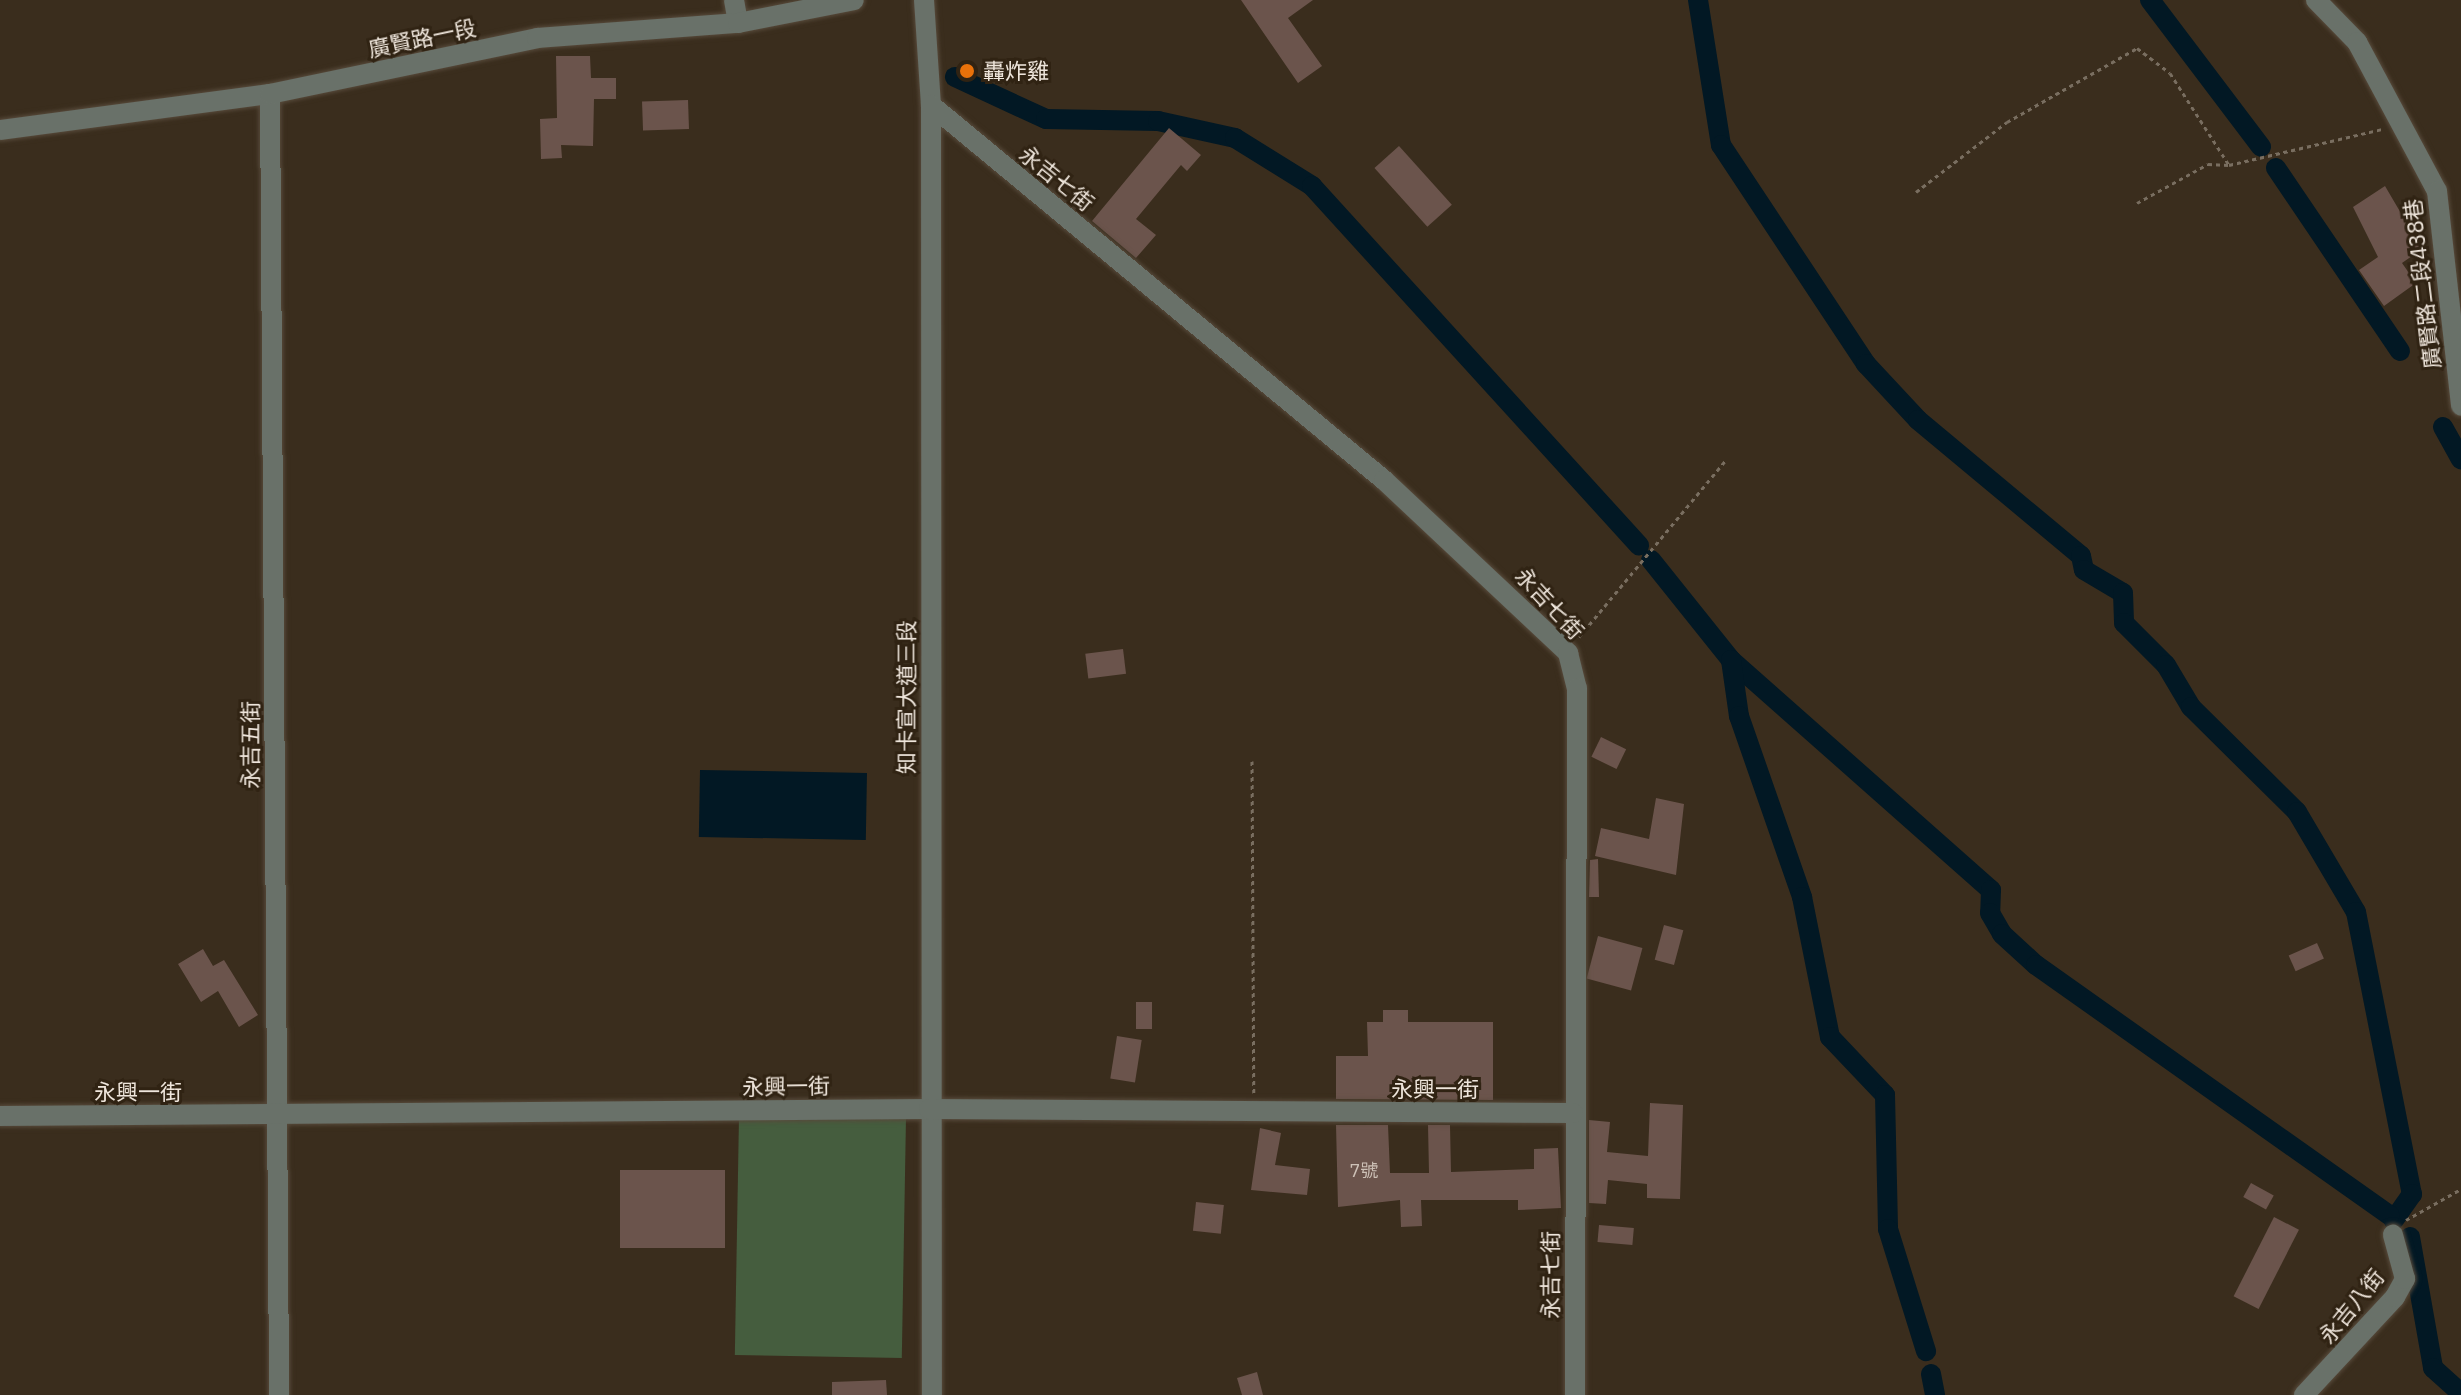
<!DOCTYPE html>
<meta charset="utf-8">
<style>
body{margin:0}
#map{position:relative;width:2461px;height:1395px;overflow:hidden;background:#3a2d1d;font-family:"IBM Plex Sans","Noto Sans TC",sans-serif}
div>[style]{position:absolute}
.green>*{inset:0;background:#455d3e;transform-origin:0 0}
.water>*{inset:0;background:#021824;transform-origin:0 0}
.canal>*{height:20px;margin:-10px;padding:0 10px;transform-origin:10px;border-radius:10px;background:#021824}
.building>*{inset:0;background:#6b544c;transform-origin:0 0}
.path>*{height:3px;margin-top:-1.5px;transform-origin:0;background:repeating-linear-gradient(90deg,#796e60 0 4px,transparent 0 8px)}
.roads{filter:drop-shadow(0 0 2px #574a3b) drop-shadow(0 0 2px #574a3b)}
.minor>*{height:20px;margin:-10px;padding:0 10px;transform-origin:10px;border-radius:10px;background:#697169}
.dots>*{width:22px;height:22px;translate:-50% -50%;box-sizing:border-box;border:4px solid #302313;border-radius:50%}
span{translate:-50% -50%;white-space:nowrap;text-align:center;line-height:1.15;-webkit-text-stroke:6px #302313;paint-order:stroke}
.number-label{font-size:18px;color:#cdc1b7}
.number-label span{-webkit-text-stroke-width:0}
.street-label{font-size:22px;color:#eee5db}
.poi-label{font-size:22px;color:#eee5db}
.left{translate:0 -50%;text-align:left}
</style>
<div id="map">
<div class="green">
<div style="left:739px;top:1116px;width:167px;height:239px;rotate:1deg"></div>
</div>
<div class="water">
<div style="left:700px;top:770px;width:167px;height:67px;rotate:1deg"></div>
</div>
<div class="canal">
<div style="left:1698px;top:0;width:147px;rotate:81deg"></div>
<div style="left:1721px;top:145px;width:263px;rotate:56.5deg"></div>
<div style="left:1866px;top:364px;width:76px;rotate:47.1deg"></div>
<div style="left:1918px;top:420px;width:212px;rotate:39.8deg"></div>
<div style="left:2081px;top:556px;width:14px;rotate:78deg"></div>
<div style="left:2084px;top:570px;width:45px;rotate:30.5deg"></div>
<div style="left:2123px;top:593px;width:30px;rotate:88deg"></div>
<div style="left:2124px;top:623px;width:59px;rotate:45deg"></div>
<div style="left:2166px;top:665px;width:49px;rotate:59.2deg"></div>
<div style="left:2191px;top:707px;width:149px;rotate:44.7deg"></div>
<div style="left:2297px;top:812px;width:116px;rotate:59.5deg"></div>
<div style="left:2356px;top:912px;width:288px;rotate:78.8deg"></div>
<div style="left:2412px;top:1194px;width:32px;rotate:125deg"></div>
<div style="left:2150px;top:0;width:184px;rotate:52.9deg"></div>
<div style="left:955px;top:77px;width:100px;rotate:24.8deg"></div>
<div style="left:1046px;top:119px;width:112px;rotate:1deg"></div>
<div style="left:1158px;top:121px;width:79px;rotate:12.4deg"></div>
<div style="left:1235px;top:138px;width:91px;rotate:31.9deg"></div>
<div style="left:1312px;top:186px;width:486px;rotate:47.7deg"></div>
<div style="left:2276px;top:168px;width:221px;rotate:55.9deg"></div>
<div style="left:2443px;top:427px;width:37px;rotate:61deg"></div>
<div style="left:1651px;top:560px;width:128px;rotate:51.3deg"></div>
<div style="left:1731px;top:660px;width:347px;rotate:41.5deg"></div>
<div style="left:1991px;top:890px;width:23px;rotate:92deg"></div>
<div style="left:1990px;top:913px;width:24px;rotate:60deg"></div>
<div style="left:2002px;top:934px;width:46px;rotate:42.4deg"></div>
<div style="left:2036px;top:965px;width:433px;rotate:35.3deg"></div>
<div style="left:1731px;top:660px;width:57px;rotate:81.9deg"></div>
<div style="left:1739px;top:716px;width:192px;rotate:70.8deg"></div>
<div style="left:1802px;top:897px;width:143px;rotate:78.7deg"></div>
<div style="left:1830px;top:1037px;width:80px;rotate:46.5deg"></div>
<div style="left:1885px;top:1095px;width:134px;rotate:88.7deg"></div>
<div style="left:1888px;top:1229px;width:128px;rotate:72.7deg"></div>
<div style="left:2410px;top:1237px;width:133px;rotate:80deg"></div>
<div style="left:2433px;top:1368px;width:38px;rotate:42deg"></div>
<div style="left:1931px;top:1374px;width:21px;rotate:79deg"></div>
</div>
<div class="building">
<div style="clip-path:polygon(1241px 0,1313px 0,1288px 18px,1322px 66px,1298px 83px)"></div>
<div style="clip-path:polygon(556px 56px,590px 56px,591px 78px,616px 78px,616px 99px,594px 99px,593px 146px,561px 145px,562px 158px,541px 159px,540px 119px,557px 118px)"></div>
<div style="left:688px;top:100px;width:29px;height:46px;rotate:88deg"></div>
<div style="clip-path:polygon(1169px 128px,1201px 155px,1187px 171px,1181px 165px,1136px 219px,1156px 235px,1136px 258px,1092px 221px)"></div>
<div style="left:1399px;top:146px;width:79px;height:33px;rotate:48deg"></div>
<div style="clip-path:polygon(2385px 186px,2422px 249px,2402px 263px,2416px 283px,2384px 306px,2359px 270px,2378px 257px,2353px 207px)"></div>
<div style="left:1123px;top:649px;width:25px;height:38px;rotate:83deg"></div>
<div style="left:1601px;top:737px;width:28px;height:22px;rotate:26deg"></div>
<div style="clip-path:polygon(1656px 798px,1684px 804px,1676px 875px,1595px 856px,1601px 828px,1649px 839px)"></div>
<div style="clip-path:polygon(1598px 859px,1599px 897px,1589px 897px,1590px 860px)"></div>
<div style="left:1664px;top:925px;width:20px;height:36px;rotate:15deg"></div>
<div style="left:1598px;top:936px;width:46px;height:44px;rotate:15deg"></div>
<div style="left:2317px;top:943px;width:17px;height:31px;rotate:66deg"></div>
<div style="clip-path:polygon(203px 949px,213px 966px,224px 960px,258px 1015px,239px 1027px,218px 991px,201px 1002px,178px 964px)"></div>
<div style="left:1136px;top:1002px;width:16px;height:27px"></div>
<div style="clip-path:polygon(1383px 1010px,1408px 1010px,1408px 1022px,1493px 1022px,1493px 1100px,1336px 1099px,1336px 1056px,1368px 1056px,1367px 1022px,1383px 1022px)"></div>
<div style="left:1117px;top:1036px;width:25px;height:43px;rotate:9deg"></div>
<div style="clip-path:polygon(1650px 1103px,1683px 1105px,1680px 1199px,1647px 1198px,1647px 1184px,1608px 1180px,1606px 1204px,1589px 1203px,1589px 1120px,1610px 1122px,1607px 1152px,1648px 1156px)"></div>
<div style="clip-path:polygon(1336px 1125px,1388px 1125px,1390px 1173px,1429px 1173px,1428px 1125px,1450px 1125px,1451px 1172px,1534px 1169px,1534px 1149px,1558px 1148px,1561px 1208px,1518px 1210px,1518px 1200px,1421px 1200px,1422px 1226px,1401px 1227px,1400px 1200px,1338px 1207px)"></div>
<div style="clip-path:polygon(1260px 1128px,1281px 1133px,1275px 1165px,1310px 1169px,1307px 1195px,1251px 1190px)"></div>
<div style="left:620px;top:1170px;width:105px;height:78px"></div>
<div style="left:2251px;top:1183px;width:26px;height:16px;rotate:29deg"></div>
<div style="left:1196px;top:1202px;width:28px;height:29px;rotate:6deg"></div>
<div style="left:2274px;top:1217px;width:28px;height:89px;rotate:27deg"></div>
<div style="left:1599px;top:1225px;width:35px;height:17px;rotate:5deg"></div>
<div style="clip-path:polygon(1257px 1372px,1263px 1395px,1242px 1395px,1237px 1378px)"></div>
<div style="clip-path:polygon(886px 1380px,887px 1395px,832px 1395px,832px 1382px)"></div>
</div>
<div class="path">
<div style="left:1916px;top:192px;width:115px;rotate:-37.6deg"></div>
<div style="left:2007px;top:122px;width:150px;rotate:-29.6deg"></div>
<div style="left:2137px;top:48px;width:41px;rotate:37.1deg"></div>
<div style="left:2170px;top:73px;width:109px;rotate:57.3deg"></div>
<div style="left:2229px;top:165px;width:157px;rotate:-13.2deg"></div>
<div style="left:2137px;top:203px;width:81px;rotate:-28.8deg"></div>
<div style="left:2208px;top:164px;width:21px;rotate:3deg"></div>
<div style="left:1579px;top:637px;width:229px;rotate:-50.3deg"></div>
<div style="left:1252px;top:761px;width:332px;rotate:89.7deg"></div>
<div style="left:2406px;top:1220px;width:63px;rotate:-29.4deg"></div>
</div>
<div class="roads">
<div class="minor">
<div style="left:734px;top:0;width:23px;rotate:80deg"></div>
<div style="left:924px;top:0;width:105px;rotate:86.2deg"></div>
<div style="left:931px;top:105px;width:1290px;rotate:89.96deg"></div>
<div style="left:2316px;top:0;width:59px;rotate:45.7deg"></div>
<div style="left:2357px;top:42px;width:169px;rotate:61.8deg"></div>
<div style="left:2437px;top:191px;width:216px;rotate:83.6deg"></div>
<div style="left:270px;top:94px;width:1301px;rotate:89.6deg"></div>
<div style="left:931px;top:105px;width:588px;rotate:39.62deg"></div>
<div style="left:1384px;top:480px;width:253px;rotate:43.2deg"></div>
<div style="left:1568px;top:653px;width:36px;rotate:76deg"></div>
<div style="left:1577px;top:688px;width:707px;rotate:90.16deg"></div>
<div style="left:0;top:130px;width:272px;rotate:-7.6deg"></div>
<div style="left:270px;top:94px;width:273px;rotate:-11.8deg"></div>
<div style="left:537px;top:38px;width:202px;rotate:-4.3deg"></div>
<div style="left:738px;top:23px;width:118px;rotate:-11.2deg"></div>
<div style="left:0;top:1116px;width:929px;rotate:-0.43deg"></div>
<div style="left:929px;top:1109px;width:644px;rotate:0.36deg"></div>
<div style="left:2304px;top:1395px;width:134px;rotate:-47.1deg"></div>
<div style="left:2395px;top:1297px;width:21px;rotate:-61deg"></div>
<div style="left:2405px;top:1279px;width:46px;rotate:-105.3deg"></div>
</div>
</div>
<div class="dots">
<div style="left:967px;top:71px;background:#e8710a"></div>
</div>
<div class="number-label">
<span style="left:1364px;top:1171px">7號</span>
</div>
<div class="street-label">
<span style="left:422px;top:38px;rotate:-12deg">廣賢路一段</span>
<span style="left:1057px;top:178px;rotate:39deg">永吉七街</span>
<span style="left:2422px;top:284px;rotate:-97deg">廣賢路二段438巷</span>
<span style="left:1550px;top:603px;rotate:47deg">永吉七街</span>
<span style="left:906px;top:697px;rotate:-90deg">知卡宣大道三段</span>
<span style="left:250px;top:745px;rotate:-90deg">永吉五街</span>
<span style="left:786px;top:1086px;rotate:-1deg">永興一街</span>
<span style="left:1435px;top:1089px">永興一街</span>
<span style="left:138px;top:1092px">永興一街</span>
<span style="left:1550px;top:1275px;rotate:-90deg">永吉七街</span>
<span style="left:2351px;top:1306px;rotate:-51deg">永吉八街</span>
</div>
<div class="poi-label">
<span class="left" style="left:983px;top:71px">轟炸雞</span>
</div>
</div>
